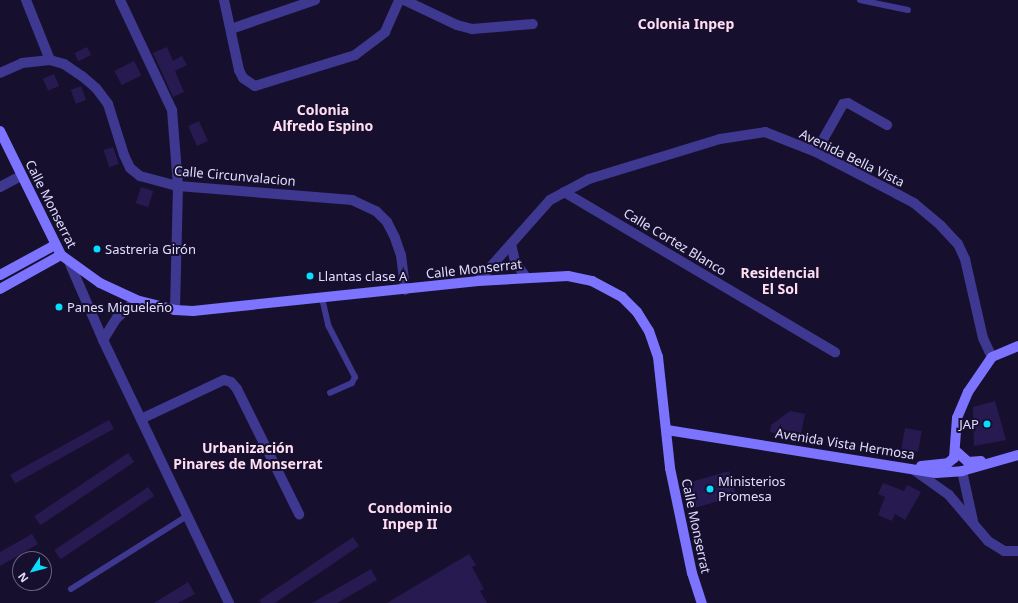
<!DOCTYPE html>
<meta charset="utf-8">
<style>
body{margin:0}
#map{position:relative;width:1018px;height:603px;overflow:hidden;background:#16102e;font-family:"Noto Sans",sans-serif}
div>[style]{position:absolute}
.building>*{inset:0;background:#271a50;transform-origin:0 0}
.lane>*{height:6px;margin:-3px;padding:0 3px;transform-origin:3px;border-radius:3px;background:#3e3890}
.street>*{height:10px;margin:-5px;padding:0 5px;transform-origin:5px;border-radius:5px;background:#3e3890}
.secondary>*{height:10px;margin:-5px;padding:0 5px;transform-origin:5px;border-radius:5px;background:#7c73ff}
.dots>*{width:11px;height:11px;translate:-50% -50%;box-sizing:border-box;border:2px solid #16102e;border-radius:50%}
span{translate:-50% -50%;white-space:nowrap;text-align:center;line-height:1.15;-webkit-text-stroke:4px #16102e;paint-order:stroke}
.street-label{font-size:13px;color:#e2dcff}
.poi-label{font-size:13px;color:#e2dcff}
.left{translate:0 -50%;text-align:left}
.right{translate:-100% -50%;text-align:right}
.neighbourhood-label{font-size:14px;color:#ffdef2;font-weight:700}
.north{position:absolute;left:12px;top:551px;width:40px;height:40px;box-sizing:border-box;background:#16102e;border:1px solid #686282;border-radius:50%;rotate:234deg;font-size:11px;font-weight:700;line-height:16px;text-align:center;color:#e2dcff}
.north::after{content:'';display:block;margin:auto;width:14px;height:18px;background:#08ddff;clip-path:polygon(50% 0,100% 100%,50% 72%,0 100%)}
</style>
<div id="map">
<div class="building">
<div style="left:87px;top:47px;width:9px;height:14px;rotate:63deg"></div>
<div style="clip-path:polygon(167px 47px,173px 61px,182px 56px,187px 65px,175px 71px,184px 92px,173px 97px,153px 53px)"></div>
<div style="left:134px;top:61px;width:16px;height:22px;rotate:63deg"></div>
<div style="left:54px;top:74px;width:13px;height:12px;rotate:67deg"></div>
<div style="left:81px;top:86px;width:15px;height:11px;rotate:70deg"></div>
<div style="left:199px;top:121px;width:22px;height:12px;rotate:66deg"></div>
<div style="left:113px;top:147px;width:18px;height:10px;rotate:71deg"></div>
<div style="left:141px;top:187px;width:13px;height:17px;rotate:18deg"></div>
<div style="clip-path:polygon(995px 401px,1006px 440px,974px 446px,973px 407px)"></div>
<div style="clip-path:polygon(790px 411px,805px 414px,800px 438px,770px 432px,771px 425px)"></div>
<div style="left:109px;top:420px;width:10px;height:113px;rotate:61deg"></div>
<div style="left:905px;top:428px;width:17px;height:21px;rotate:10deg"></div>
<div style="left:128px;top:453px;width:11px;height:113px;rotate:56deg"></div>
<div style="left:729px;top:471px;width:26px;height:45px;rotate:74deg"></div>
<div style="clip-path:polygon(883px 483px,904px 491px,907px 485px,921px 492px,905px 520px,895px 514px,892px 521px,878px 515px,885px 497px,878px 494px)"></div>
<div style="left:148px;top:487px;width:11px;height:113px;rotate:56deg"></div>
<div style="clip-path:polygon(32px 534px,38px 544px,0 566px,0 552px)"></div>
<div style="left:353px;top:537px;width:11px;height:113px;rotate:56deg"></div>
<div style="clip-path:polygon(469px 554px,476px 565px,472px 567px,484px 589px,480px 591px,487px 603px,387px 603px)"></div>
<div style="clip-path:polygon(371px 569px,377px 580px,337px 603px,312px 603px)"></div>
<div style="clip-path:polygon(188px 582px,195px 594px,178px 603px,154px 603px)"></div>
</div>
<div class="lane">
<div style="left:860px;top:0;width:49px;rotate:11.8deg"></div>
<div style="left:322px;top:298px;width:28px;rotate:77deg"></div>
<div style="left:328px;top:325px;width:59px;rotate:62.6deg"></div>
<div style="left:355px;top:377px;width:7px;rotate:117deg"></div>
<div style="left:352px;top:383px;width:24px;rotate:156deg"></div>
<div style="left:71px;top:589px;width:137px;rotate:-32.2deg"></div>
</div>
<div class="street">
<div style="left:26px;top:0;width:65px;rotate:68.2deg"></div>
<div style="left:120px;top:0;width:122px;rotate:64.7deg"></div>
<div style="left:172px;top:110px;width:76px;rotate:85.5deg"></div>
<div style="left:178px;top:186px;width:124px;rotate:91.4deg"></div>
<div style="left:224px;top:0;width:72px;rotate:77.9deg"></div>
<div style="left:239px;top:70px;width:9px;rotate:63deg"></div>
<div style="left:243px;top:78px;width:14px;rotate:34deg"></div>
<div style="left:255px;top:86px;width:105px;rotate:-17.2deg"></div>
<div style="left:355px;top:55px;width:38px;rotate:-37deg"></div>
<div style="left:385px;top:32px;width:35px;rotate:-66deg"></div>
<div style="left:404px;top:0;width:59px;rotate:25.3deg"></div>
<div style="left:457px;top:25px;width:16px;rotate:15deg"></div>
<div style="left:472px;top:29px;width:61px;rotate:-4.7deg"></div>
<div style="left:231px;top:29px;width:89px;rotate:-19deg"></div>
<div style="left:0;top:73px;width:24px;rotate:-24deg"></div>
<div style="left:22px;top:63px;width:28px;rotate:-6deg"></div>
<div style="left:50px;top:60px;width:15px;rotate:16deg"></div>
<div style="left:64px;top:64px;width:22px;rotate:34deg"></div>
<div style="left:82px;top:76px;width:18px;rotate:41deg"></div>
<div style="left:96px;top:88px;width:20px;rotate:53deg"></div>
<div style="left:108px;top:104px;width:53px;rotate:72.6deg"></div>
<div style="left:124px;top:155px;width:14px;rotate:65deg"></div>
<div style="left:130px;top:168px;width:13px;rotate:39deg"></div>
<div style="left:140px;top:176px;width:39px;rotate:15deg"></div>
<div style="left:178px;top:186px;width:175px;rotate:4.6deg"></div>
<div style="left:352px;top:200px;width:26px;rotate:25deg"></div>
<div style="left:376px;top:211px;width:16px;rotate:45deg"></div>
<div style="left:387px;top:222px;width:18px;rotate:63deg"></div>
<div style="left:395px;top:238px;width:18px;rotate:71deg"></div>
<div style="left:401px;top:255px;width:35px;rotate:83deg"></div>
<div style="left:816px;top:152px;width:55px;rotate:-60.6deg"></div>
<div style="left:843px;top:104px;width:5px;rotate:-11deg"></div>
<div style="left:848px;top:103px;width:45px;rotate:29.4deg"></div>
<div style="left:0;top:187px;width:24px;rotate:-28deg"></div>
<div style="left:564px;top:192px;width:315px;rotate:30.6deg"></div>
<div style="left:511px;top:244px;width:18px;rotate:77deg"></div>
<div style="left:515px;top:262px;width:19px;rotate:54deg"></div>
<div style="left:70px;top:264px;width:83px;rotate:66.5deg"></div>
<div style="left:103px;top:340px;width:292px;rotate:64.4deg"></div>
<div style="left:478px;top:281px;width:108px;rotate:-48.4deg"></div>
<div style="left:550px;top:200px;width:44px;rotate:-28.3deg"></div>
<div style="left:589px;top:179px;width:137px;rotate:-17deg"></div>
<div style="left:720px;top:139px;width:46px;rotate:-8.8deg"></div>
<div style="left:765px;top:132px;width:55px;rotate:21.4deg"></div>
<div style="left:816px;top:152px;width:91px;rotate:27.4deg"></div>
<div style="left:897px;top:194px;width:19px;rotate:28deg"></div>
<div style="left:914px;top:203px;width:35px;rotate:40deg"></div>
<div style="left:941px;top:226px;width:25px;rotate:47deg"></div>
<div style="left:958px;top:244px;width:17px;rotate:65deg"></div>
<div style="left:965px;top:259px;width:81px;rotate:77.2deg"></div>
<div style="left:983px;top:338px;width:21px;rotate:65deg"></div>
<div style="left:103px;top:340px;width:26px;rotate:-58deg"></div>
<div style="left:117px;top:318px;width:26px;rotate:-43deg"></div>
<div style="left:141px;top:419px;width:92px;rotate:-25.2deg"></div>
<div style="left:224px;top:380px;width:7px;rotate:16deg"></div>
<div style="left:231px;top:382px;width:9px;rotate:49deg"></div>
<div style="left:237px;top:389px;width:140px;rotate:63.6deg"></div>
<div style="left:914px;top:470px;width:43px;rotate:35.5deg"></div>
<div style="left:949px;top:495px;width:60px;rotate:49.7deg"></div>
<div style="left:988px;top:541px;width:19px;rotate:32deg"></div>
<div style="left:1004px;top:551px;width:14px"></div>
<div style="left:962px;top:471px;width:51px;rotate:77.6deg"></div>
</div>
<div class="secondary">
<div style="left:0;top:131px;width:138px;rotate:63.8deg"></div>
<div style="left:61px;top:255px;width:48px;rotate:35.7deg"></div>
<div style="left:100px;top:283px;width:40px;rotate:25deg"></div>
<div style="left:136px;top:300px;width:40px;rotate:14.4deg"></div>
<div style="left:175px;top:310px;width:18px;rotate:3deg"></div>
<div style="left:193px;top:311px;width:287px;rotate:-6deg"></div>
<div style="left:478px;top:281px;width:90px;rotate:-3.2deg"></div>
<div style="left:568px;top:276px;width:25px;rotate:12deg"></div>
<div style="left:592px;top:281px;width:34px;rotate:28deg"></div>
<div style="left:622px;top:297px;width:21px;rotate:45deg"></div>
<div style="left:637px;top:312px;width:22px;rotate:58deg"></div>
<div style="left:649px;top:331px;width:28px;rotate:71deg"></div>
<div style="left:658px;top:357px;width:112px;rotate:83.8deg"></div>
<div style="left:670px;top:468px;width:107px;rotate:78.2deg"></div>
<div style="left:692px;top:573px;width:32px;rotate:72deg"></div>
<div style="left:0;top:275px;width:63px;rotate:-28.6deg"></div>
<div style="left:0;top:289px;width:70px;rotate:-29.1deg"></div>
<div style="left:667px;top:430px;width:272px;rotate:9.1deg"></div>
<div style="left:936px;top:473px;width:26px;rotate:-4deg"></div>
<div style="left:962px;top:471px;width:58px;rotate:-15.9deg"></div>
<div style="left:957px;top:452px;width:15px;rotate:42deg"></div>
<div style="left:968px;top:462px;width:13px;rotate:-4deg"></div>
<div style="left:921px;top:466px;width:27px;rotate:-6deg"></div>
<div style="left:948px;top:463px;width:8px;rotate:-40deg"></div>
<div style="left:954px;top:458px;width:40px;rotate:-85.7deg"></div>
<div style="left:957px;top:418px;width:28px;rotate:-67deg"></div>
<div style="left:968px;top:392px;width:42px;rotate:-55.6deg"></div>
<div style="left:992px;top:357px;width:28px;rotate:-23deg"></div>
</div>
<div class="dots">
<div style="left:97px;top:249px;background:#08ddff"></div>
<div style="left:310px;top:276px;background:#08ddff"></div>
<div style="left:59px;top:307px;background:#08ddff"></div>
<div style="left:987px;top:424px;background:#08ddff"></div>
<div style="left:710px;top:489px;background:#08ddff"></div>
</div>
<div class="street-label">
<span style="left:852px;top:158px;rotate:26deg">Avenida Bella Vista</span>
<span style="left:235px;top:176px;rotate:5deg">Calle Circunvalacion</span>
<span style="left:51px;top:204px;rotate:63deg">Calle Monserrat</span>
<span style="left:675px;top:242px;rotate:31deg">Calle Cortez Blanco</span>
<span style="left:474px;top:269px;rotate:-6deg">Calle Monserrat</span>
<span style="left:845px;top:444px;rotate:9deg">Avenida Vista Hermosa</span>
<span style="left:696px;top:526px;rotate:78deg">Calle Monserrat</span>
</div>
<div class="poi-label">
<span class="left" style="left:105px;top:249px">Sastreria Girón</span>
<span class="left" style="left:318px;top:276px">Llantas clase A</span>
<span class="left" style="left:67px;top:307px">Panes Migueleño</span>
<span class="right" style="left:979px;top:424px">JAP</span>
<span class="left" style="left:718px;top:489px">Ministerios<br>Promesa</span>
</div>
<div class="neighbourhood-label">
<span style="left:686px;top:24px">Colonia Inpep</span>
<span style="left:323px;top:118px">Colonia<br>Alfredo Espino</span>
<span style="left:780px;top:281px">Residencial<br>El Sol</span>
<span style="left:248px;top:456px">Urbanización<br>Pinares de Monserrat</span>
<span style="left:410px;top:516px">Condominio<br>Inpep II</span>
</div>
<div class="north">N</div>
</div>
